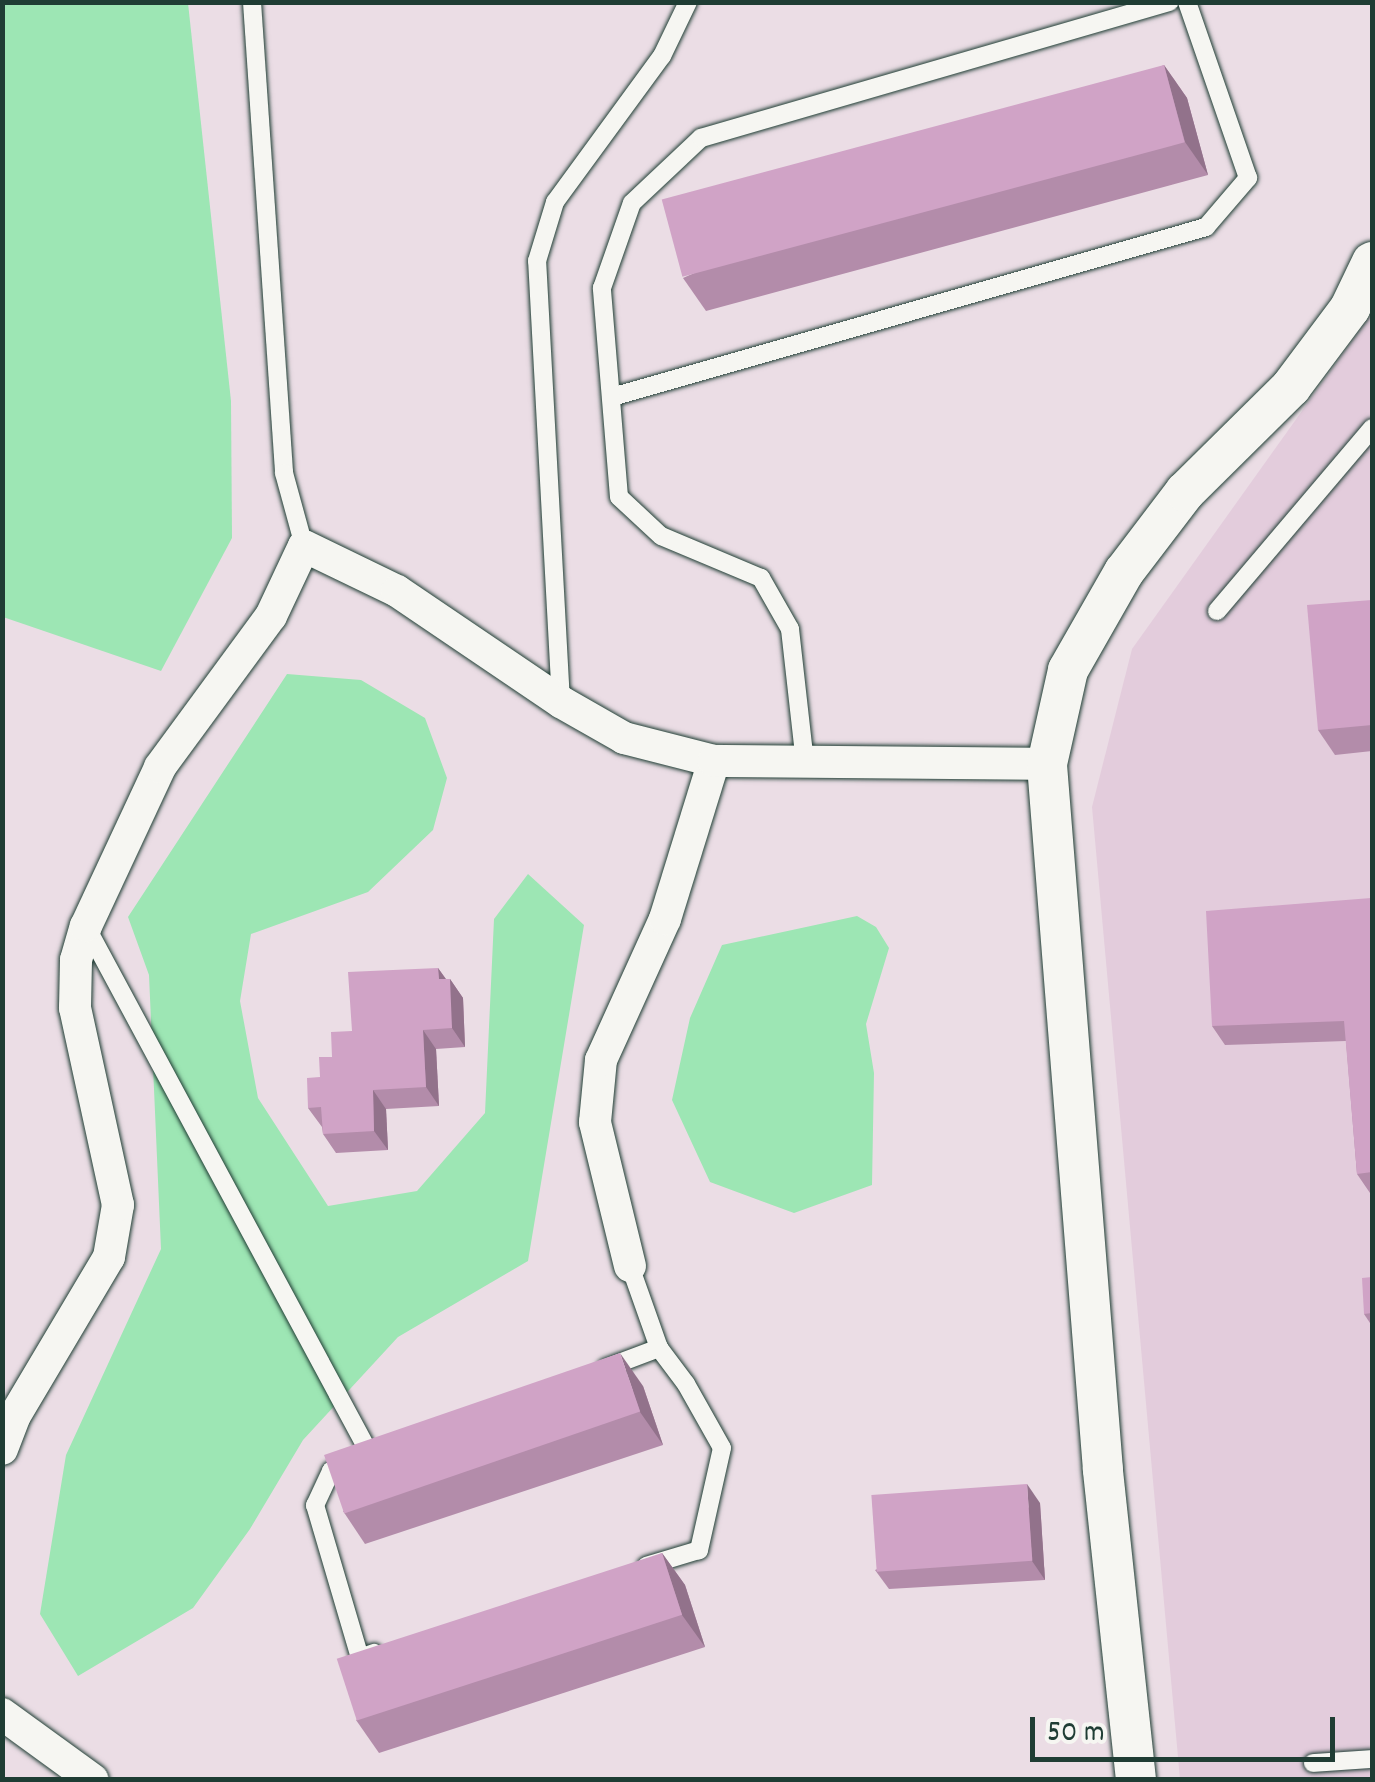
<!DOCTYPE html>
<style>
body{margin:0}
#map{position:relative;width:1375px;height:1782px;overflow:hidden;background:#ebdde5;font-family:Dekko,sans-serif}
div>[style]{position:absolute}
.built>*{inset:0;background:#e3ccdc}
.green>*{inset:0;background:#9de6b4}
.roads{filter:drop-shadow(0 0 2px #1f3d34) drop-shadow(0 0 2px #1f3d34)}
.service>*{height:18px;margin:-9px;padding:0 9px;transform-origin:9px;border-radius:9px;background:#f6f6f2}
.minor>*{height:32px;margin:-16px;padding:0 16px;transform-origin:16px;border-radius:16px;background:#f6f6f2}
.tertiary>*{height:40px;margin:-20px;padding:0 20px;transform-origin:20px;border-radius:20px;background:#f6f6f2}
.wall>*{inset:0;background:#b38caa}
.shaded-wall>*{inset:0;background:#92728b}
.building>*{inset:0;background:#d0a3c6;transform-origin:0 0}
span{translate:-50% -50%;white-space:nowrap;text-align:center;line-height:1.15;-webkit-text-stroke:9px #f6f6f2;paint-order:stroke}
.frame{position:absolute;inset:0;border:5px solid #1f3d34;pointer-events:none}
.scale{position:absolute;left:1030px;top:1717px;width:305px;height:45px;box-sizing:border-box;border:5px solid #1f3d34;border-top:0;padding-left:12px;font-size:30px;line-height:35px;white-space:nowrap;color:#1f3d34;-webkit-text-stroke:8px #f6f6f2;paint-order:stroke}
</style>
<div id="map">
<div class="built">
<div style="clip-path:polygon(1372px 313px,1372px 1779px,1180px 1779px,1092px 807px,1132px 649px)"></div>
</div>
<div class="green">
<div style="clip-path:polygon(3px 2px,188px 3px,231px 401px,232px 538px,161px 671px,3px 617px)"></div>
<div style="clip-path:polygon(287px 674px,361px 680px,425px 718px,447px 778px,433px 830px,368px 892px,251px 934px,240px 1001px,258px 1098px,328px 1206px,417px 1191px,485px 1113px,494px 919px,528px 874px,584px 925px,528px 1261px,398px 1337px,303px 1440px,250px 1529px,193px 1608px,78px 1676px,40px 1614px,66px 1455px,161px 1249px,149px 975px,128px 917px)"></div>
<div style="clip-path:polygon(857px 916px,876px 927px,889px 948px,866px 1024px,874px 1073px,872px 1185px,794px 1213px,710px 1182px,672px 1100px,690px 1018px,722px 945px)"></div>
</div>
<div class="roads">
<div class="service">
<div style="left:252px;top:2px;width:472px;rotate:86.1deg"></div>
<div style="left:284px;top:473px;width:76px;rotate:74.7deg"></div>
<div style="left:612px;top:397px;width:618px;rotate:-15.97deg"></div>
<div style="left:1206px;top:227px;width:65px;rotate:-49.4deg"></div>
<div style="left:1248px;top:178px;width:186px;rotate:-109.1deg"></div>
<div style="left:1217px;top:611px;width:240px;rotate:-49.7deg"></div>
<div style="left:561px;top:702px;width:442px;rotate:-93.1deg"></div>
<div style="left:537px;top:261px;width:62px;rotate:-73deg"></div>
<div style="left:555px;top:202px;width:181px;rotate:-53.8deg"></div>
<div style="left:662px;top:56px;width:60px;rotate:-64.3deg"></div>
<div style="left:805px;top:763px;width:135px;rotate:-96.4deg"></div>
<div style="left:790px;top:629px;width:59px;rotate:-119.6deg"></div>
<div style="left:761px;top:578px;width:108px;rotate:-157.2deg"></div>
<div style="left:661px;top:536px;width:57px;rotate:-137.1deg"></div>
<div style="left:619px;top:497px;width:210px;rotate:-94.7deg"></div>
<div style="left:602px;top:288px;width:90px;rotate:-70.6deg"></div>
<div style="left:632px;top:203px;width:95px;rotate:-43.3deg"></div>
<div style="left:701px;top:138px;width:488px;rotate:-16.2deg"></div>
<div style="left:87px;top:928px;width:600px;rotate:61.73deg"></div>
<div style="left:630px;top:1266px;width:87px;rotate:70.5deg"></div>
<div style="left:659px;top:1348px;width:45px;rotate:53.1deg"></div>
<div style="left:686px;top:1384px;width:73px;rotate:60.6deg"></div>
<div style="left:722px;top:1448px;width:105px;rotate:102.7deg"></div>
<div style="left:699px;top:1550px;width:55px;rotate:163.2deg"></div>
<div style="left:606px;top:1368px;width:57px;rotate:-20.7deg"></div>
<div style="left:348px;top:1465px;width:18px;rotate:161deg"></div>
<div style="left:331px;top:1471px;width:38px;rotate:115deg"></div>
<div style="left:315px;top:1505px;width:159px;rotate:73.6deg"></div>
<div style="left:360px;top:1658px;width:15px;rotate:-20deg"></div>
<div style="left:1313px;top:1763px;width:59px;rotate:-3.9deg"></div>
</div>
<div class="minor">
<div style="left:630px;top:1266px;width:148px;rotate:-103.7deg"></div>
<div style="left:595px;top:1122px;width:62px;rotate:-84.5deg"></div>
<div style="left:601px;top:1060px;width:155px;rotate:-65.6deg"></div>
<div style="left:665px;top:919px;width:165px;rotate:-72.8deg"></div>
<div style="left:2px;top:1449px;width:34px;rotate:-69deg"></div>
<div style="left:14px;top:1417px;width:186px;rotate:-59.3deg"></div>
<div style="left:109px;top:1257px;width:53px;rotate:-80.2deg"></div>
<div style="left:118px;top:1205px;width:202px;rotate:-102.3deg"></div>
<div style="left:75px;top:1008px;width:48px;rotate:-88.8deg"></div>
<div style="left:76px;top:960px;width:35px;rotate:-74deg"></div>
<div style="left:86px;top:926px;width:175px;rotate:-65deg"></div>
<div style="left:160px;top:767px;width:187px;rotate:-53.7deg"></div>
<div style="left:271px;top:616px;width:77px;rotate:-64.8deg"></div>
<div style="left:304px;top:546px;width:103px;rotate:25.8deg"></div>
<div style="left:397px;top:591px;width:198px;rotate:34.1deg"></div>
<div style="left:561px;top:702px;width:73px;rotate:29.7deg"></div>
<div style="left:624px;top:738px;width:93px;rotate:14.3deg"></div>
<div style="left:714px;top:761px;width:333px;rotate:0.5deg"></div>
<div style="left:2px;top:1714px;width:112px;rotate:36deg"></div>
</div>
<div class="tertiary">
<div style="left:1136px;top:1780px;width:312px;rotate:-96.1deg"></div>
<div style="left:1103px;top:1470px;width:708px;rotate:-94.54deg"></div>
<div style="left:1047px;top:764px;width:96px;rotate:-77.4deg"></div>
<div style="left:1068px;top:670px;width:113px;rotate:-60.3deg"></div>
<div style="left:1124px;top:572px;width:101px;rotate:-52.7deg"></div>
<div style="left:1185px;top:492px;width:149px;rotate:-44.7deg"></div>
<div style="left:1291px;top:387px;width:99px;rotate:-53.2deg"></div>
<div style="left:1350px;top:308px;width:51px;rotate:-64.4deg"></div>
</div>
</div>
<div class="wall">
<div style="clip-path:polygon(1164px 65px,1187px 98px,1208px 175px,706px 311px,683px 278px)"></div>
<div style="clip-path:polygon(1372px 600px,1372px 751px,1335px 755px,1318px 730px)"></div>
<div style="clip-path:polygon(1372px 883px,1372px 1192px,1370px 1193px,1357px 1174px,1346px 1041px,1225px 1045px,1212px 1026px,1371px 898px)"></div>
<div style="clip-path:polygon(438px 968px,446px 979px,450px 979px,463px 998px,465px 1047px,436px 1049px,439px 1106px,386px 1109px,388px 1150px,336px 1153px,323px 1134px,322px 1127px,308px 1108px,320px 1077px,332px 1057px,352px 1031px)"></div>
<div style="clip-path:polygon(1372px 1277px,1372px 1326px,1364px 1314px)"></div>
<div style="clip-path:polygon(643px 1386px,663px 1445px,365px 1544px,343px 1511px)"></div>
<div style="clip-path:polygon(1040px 1503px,1045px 1580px,889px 1589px,875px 1570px)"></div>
<div style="clip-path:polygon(662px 1553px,685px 1585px,705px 1647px,379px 1753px,356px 1720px)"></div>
</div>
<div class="shaded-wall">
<div style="clip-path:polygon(1164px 65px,1187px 98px,1208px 175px,1185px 142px)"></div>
<div style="clip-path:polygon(438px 968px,450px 985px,450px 979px,463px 998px,465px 1047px,452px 1028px,439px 979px)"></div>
<div style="clip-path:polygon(423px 1030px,436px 1049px,439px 1106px,426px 1087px)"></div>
<div style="clip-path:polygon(373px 1090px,386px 1109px,388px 1150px,374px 1131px)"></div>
<div style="clip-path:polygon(620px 1353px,643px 1386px,663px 1445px,640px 1412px)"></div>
<div style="clip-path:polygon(1027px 1484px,1040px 1503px,1045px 1580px,1032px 1561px)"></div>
<div style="clip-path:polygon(662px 1553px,685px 1585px,705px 1647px,682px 1615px)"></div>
</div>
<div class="building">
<div style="left:1164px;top:65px;width:80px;height:520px;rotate:75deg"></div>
<div style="clip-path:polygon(1372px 600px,1372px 725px,1318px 730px,1307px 605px)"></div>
<div style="clip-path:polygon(1370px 883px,1372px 883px,1372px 1172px,1357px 1174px,1344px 1021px,1212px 1026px,1206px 911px,1371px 898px)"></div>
<div style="clip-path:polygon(438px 968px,439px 979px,450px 979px,452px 1028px,423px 1030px,426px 1087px,373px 1090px,374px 1131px,323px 1134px,321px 1107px,308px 1108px,307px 1078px,320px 1077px,319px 1057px,332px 1057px,331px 1032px,352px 1031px,348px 972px)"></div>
<div style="clip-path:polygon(1372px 1277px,1372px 1313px,1364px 1314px,1362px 1278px)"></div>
<div style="left:620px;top:1353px;width:62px;height:313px;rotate:71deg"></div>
<div style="left:1027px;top:1484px;width:77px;height:156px;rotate:86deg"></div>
<div style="left:662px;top:1553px;width:65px;height:342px;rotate:72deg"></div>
</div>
<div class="frame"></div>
<div class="scale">50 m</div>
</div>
